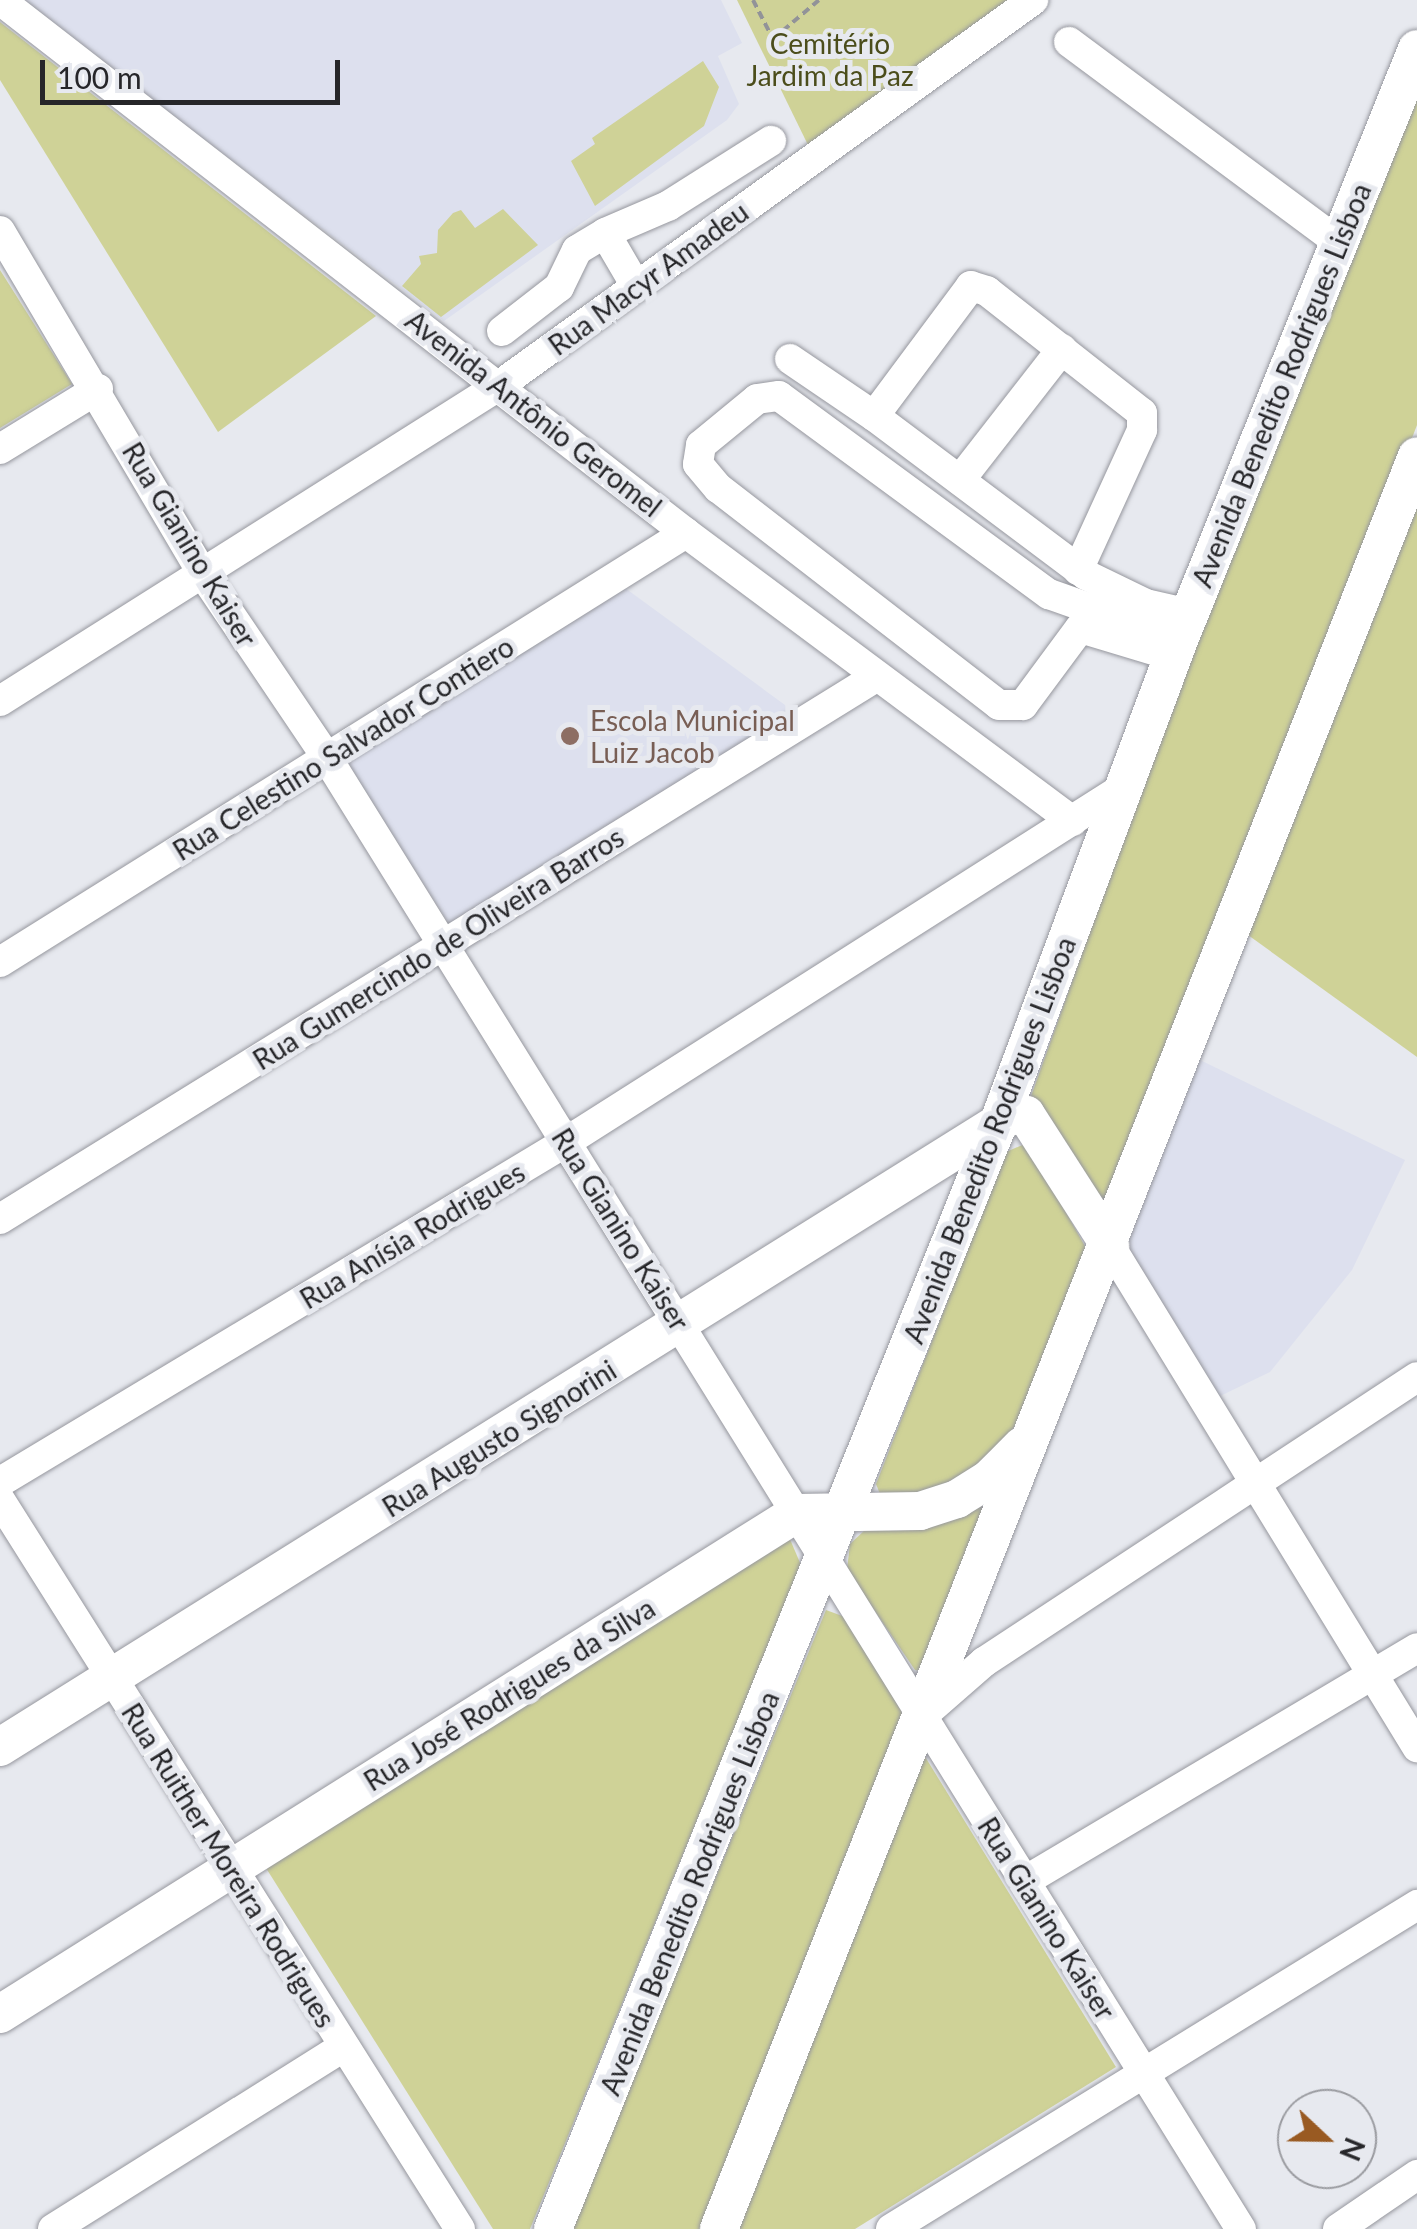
<!DOCTYPE html>
<meta charset="utf-8">
<style>
body{margin:0}
#map{position:relative;width:1417px;height:2229px;overflow:hidden;background:#e7e9ef;font-family:Lato,sans-serif}
div>[style]{position:absolute}
.built>*{inset:0;background:#dde0ee}
.green>*{inset:0;background:#cfd297}
.path>*{height:4px;margin-top:-2px;transform-origin:0;background:repeating-linear-gradient(90deg,#929398 0 8px,transparent 0 13px)}
.roads{filter:drop-shadow(0 0 2px #96979e) drop-shadow(0 0 2px #96979e)}
.minor>*{height:30px;margin:-15px;padding:0 15px;transform-origin:15px;border-radius:15px;background:#fff}
.major>*{height:38px;margin:-19px;padding:0 19px;transform-origin:19px;border-radius:19px;background:#fff}
.dots>*{width:28px;height:28px;translate:-50% -50%;box-sizing:border-box;border:5px solid #e7e9ef;border-radius:50%}
span{translate:-50% -50%;white-space:nowrap;text-align:center;line-height:1.15;-webkit-text-stroke:10px #e7e9ef;paint-order:stroke}
.park-label{font-size:28px;color:#4b4d1b}
.street-label{font-size:28px;color:#262629}
.education-label{font-size:28px;color:#785e54}
.left{translate:0 -50%;text-align:left}
.north{position:absolute;left:1277px;top:2089px;width:100px;height:100px;box-sizing:border-box;background:#e7e9ef;border:2px solid #9a9ba0;border-radius:50%;rotate:112deg;font-size:28px;font-weight:700;line-height:40px;text-align:center;color:#262629}
.north::after{content:'';display:block;margin:auto;width:35px;height:45px;background:#995a22;clip-path:polygon(50% 0,100% 100%,50% 72%,0 100%)}
.scale{position:absolute;left:40px;top:60px;width:300px;height:45px;box-sizing:border-box;border:5px solid #262629;border-top:0;padding-left:12px;font-size:30px;line-height:35px;white-space:nowrap;color:#262629;-webkit-text-stroke:8px #e7e9ef;paint-order:stroke}
</style>
<div id="map">
<div class="built">
<div style="clip-path:polygon(20px 0,721px 0,742px 43px,718px 56px,739px 104px,727px 120px,444px 321px)"></div>
<div style="clip-path:polygon(625px 588px,796px 713px,451px 927px,344px 759px)"></div>
<div style="clip-path:polygon(1198px 1059px,1405px 1160px,1352px 1270px,1270px 1372px,1216px 1398px,1126px 1248px)"></div>
</div>
<div class="green">
<div style="clip-path:polygon(737px 0,1010px 0,808px 145px)"></div>
<div style="clip-path:polygon(0 22px,376px 316px,218px 432px,0 80px)"></div>
<div style="clip-path:polygon(703px 61px,719px 87px,704px 126px,595px 206px,571px 161px,595px 144px,592px 138px)"></div>
<div style="clip-path:polygon(1417px 86px,1417px 425px,1163px 1087px,1109px 1210px,1030px 1099px,1191px 650px)"></div>
<div style="clip-path:polygon(503px 209px,538px 245px,441px 317px,402px 286px,421px 264px,419px 256px,437px 253px,438px 230px,453px 213px,461px 210px,475px 228px)"></div>
<div style="clip-path:polygon(0 270px,72px 384px,0 428px)"></div>
<div style="clip-path:polygon(1417px 494px,1417px 1057px,1248px 935px)"></div>
<div style="clip-path:polygon(1027px 1143px,1095px 1264px,1009px 1437px,980px 1470px,942px 1488px,882px 1499px,876px 1484px,1006px 1152px)"></div>
<div style="clip-path:polygon(988px 1496px,921px 1671px,915px 1670px,847px 1570px,850px 1544px,866px 1529px)"></div>
<div style="clip-path:polygon(789px 1537px,801px 1565px,530px 2229px,493px 2229px,266px 1868px)"></div>
<div style="clip-path:polygon(826px 1610px,845px 1617px,905px 1717px,710px 2229px,571px 2229px)"></div>
<div style="clip-path:polygon(924px 1755px,1116px 2067px,855px 2229px,734px 2229px)"></div>
</div>
<div class="path">
<div style="left:753px;top:0;width:44px;rotate:62.9deg"></div>
<div style="left:773px;top:39px;width:60px;rotate:-40.3deg"></div>
</div>
<div class="roads">
<div class="minor">
<div style="left:0;top:0;width:869px;rotate:37.85deg"></div>
<div style="left:686px;top:533px;width:482px;rotate:36.7deg"></div>
<div style="left:1069px;top:42px;width:335px;rotate:36.6deg"></div>
<div style="left:0;top:231px;width:402px;rotate:59.4deg"></div>
<div style="left:205px;top:577px;width:218px;rotate:56deg"></div>
<div style="left:327px;top:758px;width:1732px;rotate:58.15deg"></div>
<div style="left:636px;top:286px;width:61px;rotate:-120.3deg"></div>
<div style="left:605px;top:233px;width:69px;rotate:-23.2deg"></div>
<div style="left:668px;top:206px;width:122px;rotate:-32.3deg"></div>
<div style="left:502px;top:331px;width:72px;rotate:-37.7deg"></div>
<div style="left:559px;top:287px;width:41px;rotate:-64.1deg"></div>
<div style="left:577px;top:250px;width:33px;rotate:-31deg"></div>
<div style="left:790px;top:359px;width:102px;rotate:34.2deg"></div>
<div style="left:0;top:449px;width:115px;rotate:-31.5deg"></div>
<div style="left:960px;top:480px;width:166px;rotate:-52.1deg"></div>
<div style="left:1078px;top:570px;width:154px;rotate:-65.4deg"></div>
<div style="left:1142px;top:430px;width:17px;rotate:-90deg"></div>
<div style="left:1142px;top:413px;width:197px;rotate:-141.8deg"></div>
<div style="left:987px;top:291px;width:17px;rotate:-163deg"></div>
<div style="left:971px;top:286px;width:162px;rotate:126.7deg"></div>
<div style="left:874px;top:416px;width:265px;rotate:36.9deg"></div>
<div style="left:1086px;top:575px;width:67px;rotate:25.8deg"></div>
<div style="left:1146px;top:604px;width:44px;rotate:13.1deg"></div>
<div style="left:1173px;top:656px;width:97px;rotate:-163.2deg"></div>
<div style="left:1080px;top:628px;width:96px;rotate:126.5deg"></div>
<div style="left:1023px;top:705px;width:24px;rotate:180deg"></div>
<div style="left:999px;top:705px;width:355px;rotate:-142.3deg"></div>
<div style="left:718px;top:488px;width:31px;rotate:-130deg"></div>
<div style="left:698px;top:464px;width:19px;rotate:-81deg"></div>
<div style="left:701px;top:445px;width:72px;rotate:-39.4deg"></div>
<div style="left:757px;top:399px;width:22px;rotate:-8deg"></div>
<div style="left:779px;top:396px;width:335px;rotate:36.3deg"></div>
<div style="left:1049px;top:594px;width:138px;rotate:19.5deg"></div>
<div style="left:0;top:701px;width:591px;rotate:-32.29deg"></div>
<div style="left:500px;top:385px;width:658px;rotate:-35.84deg"></div>
<div style="left:0;top:962px;width:809px;rotate:-32.02deg"></div>
<div style="left:0;top:1219px;width:1030px;rotate:-31.75deg"></div>
<div style="left:1110px;top:1246px;width:588px;rotate:58.5deg"></div>
<div style="left:0;top:1482px;width:660px;rotate:-30.99deg"></div>
<div style="left:566px;top:1142px;width:660px;rotate:-32.44deg"></div>
<div style="left:0;top:1500px;width:862px;rotate:57.75deg"></div>
<div style="left:921px;top:1717px;width:84px;rotate:-41.1deg"></div>
<div style="left:984px;top:1662px;width:518px;rotate:-33.35deg"></div>
<div style="left:1025px;top:1881px;width:456px;rotate:-30.7deg"></div>
<div style="left:53px;top:2229px;width:341px;rotate:-32.1deg"></div>
<div style="left:891px;top:2229px;width:618px;rotate:-31.63deg"></div>
<div style="left:1338px;top:2229px;width:96px;rotate:-34.4deg"></div>
</div>
<div class="major">
<div style="left:0;top:1747px;width:1191px;rotate:-32deg"></div>
<div style="left:1010px;top:1116px;width:16px;rotate:-4deg"></div>
<div style="left:1026px;top:1115px;width:156px;rotate:57.3deg"></div>
<div style="left:0;top:2014px;width:941px;rotate:-32.15deg"></div>
<div style="left:797px;top:1513px;width:123px;rotate:-0.9deg"></div>
<div style="left:920px;top:1511px;width:39px;rotate:-18deg"></div>
<div style="left:957px;top:1499px;width:38px;rotate:-32deg"></div>
<div style="left:989px;top:1479px;width:47px;rotate:-45deg"></div>
<div style="left:553px;top:2229px;width:1188px;rotate:-68.06deg"></div>
<div style="left:997px;top:1127px;width:520px;rotate:-69.51deg"></div>
<div style="left:1179px;top:640px;width:637px;rotate:-68.06deg"></div>
<div style="left:719px;top:2229px;width:1905px;rotate:-68.51deg"></div>
</div>
</div>
<div class="dots">
<div style="left:570px;top:736px;background:#8d6e63"></div>
</div>
<div class="park-label">
<span style="left:830px;top:59px">Cemitério<br>Jardim da Paz</span>
</div>
<div class="street-label">
<span style="left:648px;top:278px;rotate:-36deg">Rua Macyr Amadeu</span>
<span style="left:1281px;top:385px;rotate:-68deg">Avenida Benedito Rodrigues Lisboa</span>
<span style="left:534px;top:413px;rotate:38deg">Avenida Antônio Geromel</span>
<span style="left:190px;top:544px;rotate:59deg">Rua Gianino Kaiser</span>
<span style="left:343px;top:748px;rotate:-32deg">Rua Celestino Salvador Contiero</span>
<span style="left:438px;top:948px;rotate:-32deg">Rua Gumercindo de Oliveira Barros</span>
<span style="left:989px;top:1140px;rotate:-69deg">Avenida Benedito Rodrigues Lisboa</span>
<span style="left:621px;top:1229px;rotate:58deg">Rua Gianino Kaiser</span>
<span style="left:412px;top:1235px;rotate:-31deg">Rua Anísia Rodrigues</span>
<span style="left:499px;top:1438px;rotate:-32deg">Rua Augusto Signorini</span>
<span style="left:509px;top:1694px;rotate:-32deg">Rua José Rodrigues da Silva</span>
<span style="left:229px;top:1865px;rotate:58deg">Rua Ruither Moreira Rodrigues</span>
<span style="left:689px;top:1893px;rotate:-68deg">Avenida Benedito Rodrigues Lisboa</span>
<span style="left:1047px;top:1918px;rotate:58deg">Rua Gianino Kaiser</span>
</div>
<div class="education-label">
<span class="left" style="left:590px;top:736px">Escola Municipal<br>Luiz Jacob</span>
</div>
<div class="north">N</div>
<div class="scale">100 m</div>
</div>
